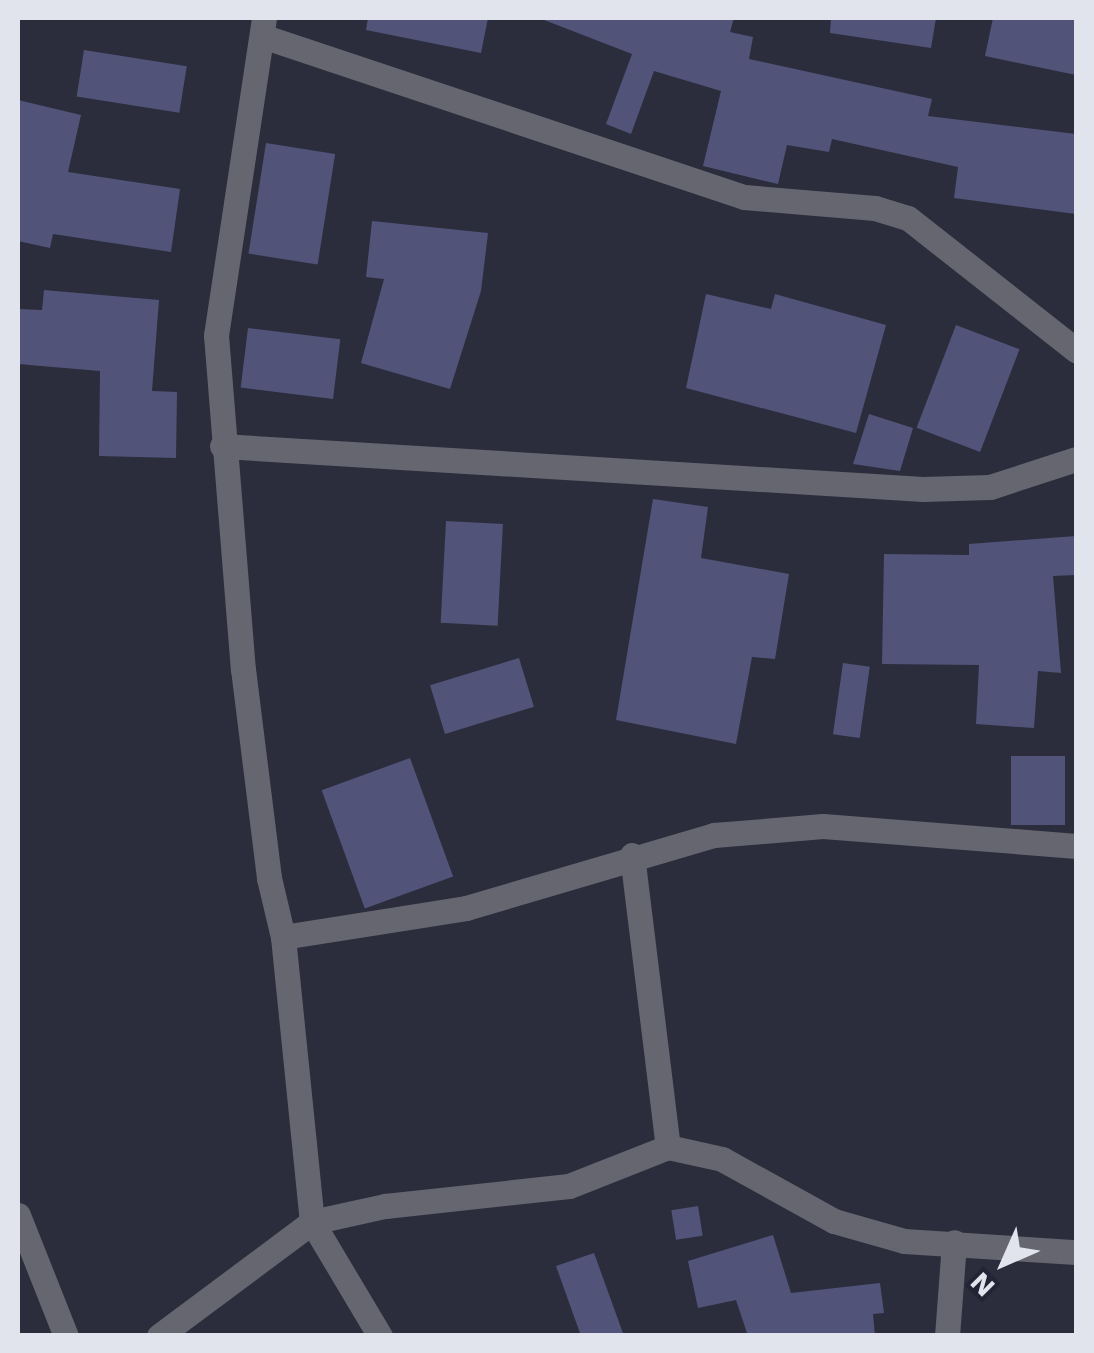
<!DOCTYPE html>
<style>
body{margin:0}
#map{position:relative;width:1094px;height:1353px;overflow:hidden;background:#2b2d3d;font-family:"Work Sans",sans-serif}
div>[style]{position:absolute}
.building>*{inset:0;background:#515478;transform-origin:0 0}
.minor>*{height:25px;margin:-12.5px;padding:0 12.5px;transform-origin:12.5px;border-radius:12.5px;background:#65666f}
span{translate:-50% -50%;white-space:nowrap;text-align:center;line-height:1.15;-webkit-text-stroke:8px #222333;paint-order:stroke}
.frame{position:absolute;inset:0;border:20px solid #e1e3ed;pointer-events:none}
.north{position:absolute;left:954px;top:1213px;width:100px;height:100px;-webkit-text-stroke:8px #222333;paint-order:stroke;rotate:225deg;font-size:28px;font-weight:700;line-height:40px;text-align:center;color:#e1e3ed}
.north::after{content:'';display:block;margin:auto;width:35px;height:45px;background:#e1e3ed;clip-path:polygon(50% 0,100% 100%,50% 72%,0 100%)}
</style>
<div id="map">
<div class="building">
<div style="clip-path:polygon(368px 18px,488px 18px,481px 53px,366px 30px)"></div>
<div style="clip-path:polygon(539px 18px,734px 18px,730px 32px,753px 37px,749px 59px,932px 99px,928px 116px,1076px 134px,1076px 214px,954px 198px,958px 167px,832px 139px,829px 152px,787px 145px,778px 184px,703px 166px,721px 91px,654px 71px,631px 134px,606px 124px,632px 54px)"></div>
<div style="clip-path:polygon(831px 18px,936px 18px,931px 48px,830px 33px)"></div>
<div style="clip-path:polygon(993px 18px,1076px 18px,1076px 75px,985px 56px)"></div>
<div style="left:84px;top:50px;width:104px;height:47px;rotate:9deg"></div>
<div style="clip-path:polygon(18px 100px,81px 115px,68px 172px,180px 189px,171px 252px,53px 234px,50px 248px,18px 241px)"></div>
<div style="left:266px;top:143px;width:70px;height:112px;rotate:9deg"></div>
<div style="clip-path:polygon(372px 221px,488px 233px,481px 291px,450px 389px,361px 363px,384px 279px,366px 277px)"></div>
<div style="clip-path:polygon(44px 290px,159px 300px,152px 391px,177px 392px,176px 458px,99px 456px,100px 371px,18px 364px,18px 309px,42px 310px)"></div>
<div style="clip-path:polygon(706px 294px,771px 309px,775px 294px,886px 325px,856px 433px,686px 388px)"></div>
<div style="left:956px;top:325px;width:68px;height:110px;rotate:21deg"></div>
<div style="left:248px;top:328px;width:93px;height:60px;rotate:7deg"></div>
<div style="clip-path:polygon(869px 414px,913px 428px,900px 471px,853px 464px)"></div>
<div style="clip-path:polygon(653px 499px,708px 507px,701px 558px,789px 574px,775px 659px,752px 657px,736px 744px,616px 720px)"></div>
<div style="left:446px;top:521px;width:57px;height:102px;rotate:3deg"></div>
<div style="clip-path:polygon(1076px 536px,1076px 575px,1053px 576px,1061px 673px,1038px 671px,1034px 728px,976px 724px,979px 665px,882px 664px,884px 554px,969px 555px,969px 544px)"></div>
<div style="left:519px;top:658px;width:51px;height:93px;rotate:73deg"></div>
<div style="left:843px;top:663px;width:27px;height:72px;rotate:8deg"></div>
<div style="left:1011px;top:756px;width:54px;height:69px"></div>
<div style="left:410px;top:758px;width:126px;height:94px;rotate:70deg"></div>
<div style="left:698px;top:1206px;width:30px;height:27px;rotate:81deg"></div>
<div style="clip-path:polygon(773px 1235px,791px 1293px,880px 1283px,884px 1313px,873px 1314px,875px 1336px,748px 1336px,736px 1300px,698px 1308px,688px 1261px)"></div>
<div style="clip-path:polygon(594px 1253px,624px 1336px,581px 1336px,556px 1266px)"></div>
</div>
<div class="minor">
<div style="left:264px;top:18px;width:321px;rotate:98.6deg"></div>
<div style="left:216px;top:335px;width:335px;rotate:85.4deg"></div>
<div style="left:243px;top:669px;width:211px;rotate:82.9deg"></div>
<div style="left:269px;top:878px;width:61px;rotate:76.7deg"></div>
<div style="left:283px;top:937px;width:185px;rotate:-9deg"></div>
<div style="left:466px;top:908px;width:259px;rotate:-16.4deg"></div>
<div style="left:714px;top:835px;width:109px;rotate:-4.7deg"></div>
<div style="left:823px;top:826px;width:254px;rotate:4.5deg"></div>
<div style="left:265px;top:37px;width:505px;rotate:18.47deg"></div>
<div style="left:744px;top:197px;width:131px;rotate:4.8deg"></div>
<div style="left:875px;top:208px;width:34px;rotate:17deg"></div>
<div style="left:908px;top:218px;width:214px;rotate:38.2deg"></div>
<div style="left:222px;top:446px;width:702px;rotate:3.51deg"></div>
<div style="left:923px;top:489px;width:67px;rotate:-1.7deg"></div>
<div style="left:990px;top:487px;width:90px;rotate:-18deg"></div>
<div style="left:632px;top:855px;width:294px;rotate:83deg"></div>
<div style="left:283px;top:937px;width:286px;rotate:84.2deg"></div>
<div style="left:312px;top:1222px;width:133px;rotate:59.2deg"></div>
<div style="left:18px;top:1215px;width:130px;rotate:68.4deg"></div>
<div style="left:159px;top:1336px;width:191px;rotate:-36.7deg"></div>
<div style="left:312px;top:1222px;width:75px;rotate:-12.4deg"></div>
<div style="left:385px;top:1206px;width:185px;rotate:-6.2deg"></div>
<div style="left:569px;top:1186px;width:106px;rotate:-21.5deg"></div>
<div style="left:668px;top:1147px;width:55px;rotate:12.5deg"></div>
<div style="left:722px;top:1159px;width:128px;rotate:29deg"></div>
<div style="left:834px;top:1221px;width:73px;rotate:15.9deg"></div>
<div style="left:904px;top:1241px;width:172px;rotate:3.7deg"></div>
<div style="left:947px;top:1336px;width:94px;rotate:-85.7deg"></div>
</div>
<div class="frame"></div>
<div class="north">N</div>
</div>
